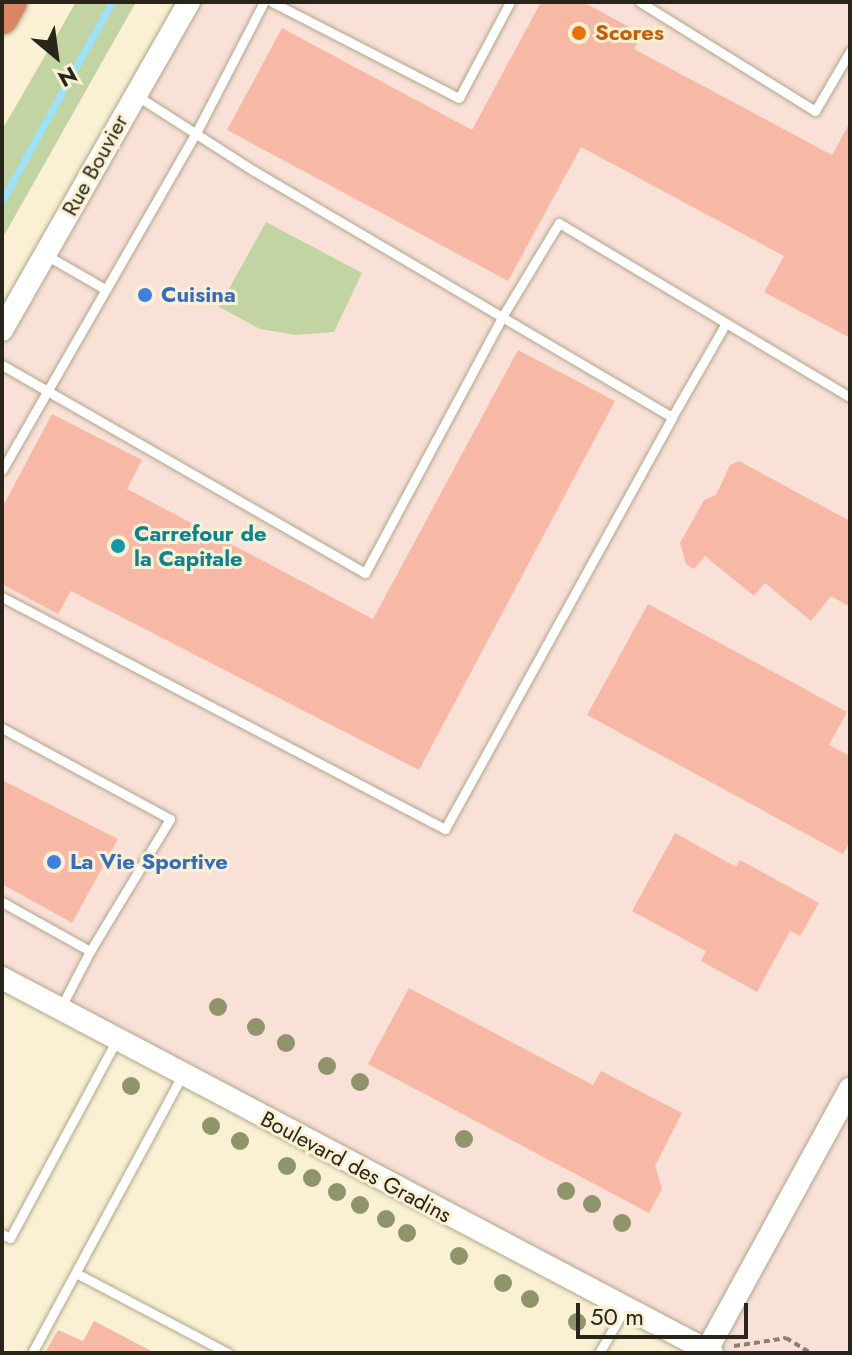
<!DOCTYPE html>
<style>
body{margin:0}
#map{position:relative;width:852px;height:1355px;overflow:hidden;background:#faf0d3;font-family:Jost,sans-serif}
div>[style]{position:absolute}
.industrial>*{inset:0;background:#f9e1d7}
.green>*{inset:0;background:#c1d4a1}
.stream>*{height:7px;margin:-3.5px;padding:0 3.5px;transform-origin:3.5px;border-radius:3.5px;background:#9de2fc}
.building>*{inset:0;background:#f7b9a6}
.path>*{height:4px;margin-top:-2px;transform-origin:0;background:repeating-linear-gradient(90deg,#88826e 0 6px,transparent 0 10px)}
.roads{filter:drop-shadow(0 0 2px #b0a68b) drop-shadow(0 0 2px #b0a68b)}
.service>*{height:9px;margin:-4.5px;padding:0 4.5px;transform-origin:4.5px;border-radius:4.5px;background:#fff}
.tertiary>*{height:22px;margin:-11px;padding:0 11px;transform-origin:11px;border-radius:11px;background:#fff}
.motorway>*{height:32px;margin:-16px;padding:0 16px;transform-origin:16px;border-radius:16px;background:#d98664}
.trees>*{width:18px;height:18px;margin:-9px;border-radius:50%;background:#90946b}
.dots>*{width:22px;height:22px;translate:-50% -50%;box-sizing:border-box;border:4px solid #faf0d3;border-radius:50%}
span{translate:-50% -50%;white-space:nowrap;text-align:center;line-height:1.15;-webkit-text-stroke:6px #faf0d3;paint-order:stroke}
.food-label{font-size:22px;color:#c56008;font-weight:700}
.left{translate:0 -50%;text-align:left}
.street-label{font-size:22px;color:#29251a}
.shop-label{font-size:22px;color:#366cbe;font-weight:700}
.culture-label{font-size:22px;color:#0d838f;font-weight:700}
.frame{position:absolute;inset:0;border:4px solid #29251a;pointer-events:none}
.north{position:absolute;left:16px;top:16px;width:80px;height:80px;-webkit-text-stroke:6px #faf0d3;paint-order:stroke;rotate:151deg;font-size:22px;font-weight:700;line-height:32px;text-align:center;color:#29251a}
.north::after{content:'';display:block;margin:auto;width:28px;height:36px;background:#29251a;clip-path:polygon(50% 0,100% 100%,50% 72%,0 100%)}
.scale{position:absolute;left:576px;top:1303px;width:172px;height:36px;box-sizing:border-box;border:4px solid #29251a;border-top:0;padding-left:10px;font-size:24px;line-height:28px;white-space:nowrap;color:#29251a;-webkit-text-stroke:6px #faf0d3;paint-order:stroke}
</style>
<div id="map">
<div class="industrial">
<div style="clip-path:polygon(189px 2px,850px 2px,850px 1353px,712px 1353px,2px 978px,2px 330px)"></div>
</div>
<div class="green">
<div style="clip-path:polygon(76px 2px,136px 2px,2px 239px,2px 130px)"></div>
<div style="clip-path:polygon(266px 222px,362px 273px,334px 332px,296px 335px,260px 329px,219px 307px)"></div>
</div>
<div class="stream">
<div style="left:2px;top:201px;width:227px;rotate:-61.1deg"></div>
</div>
<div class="building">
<div style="clip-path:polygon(541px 2px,583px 2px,642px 34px,634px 49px,832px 155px,850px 122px,850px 338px,764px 292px,784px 256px,581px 147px,508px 281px,227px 130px,282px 28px,472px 130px)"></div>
<div style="clip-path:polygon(518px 350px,615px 401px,419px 770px,71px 591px,58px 614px,2px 584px,2px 508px,52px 414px,142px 460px,127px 489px,373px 619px)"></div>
<div style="clip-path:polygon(739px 461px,850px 521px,850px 607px,831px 596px,811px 621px,765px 583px,754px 596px,705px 556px,694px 569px,686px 564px,680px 543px,704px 500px,716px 495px,730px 465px)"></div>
<div style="clip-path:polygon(648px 604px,847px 712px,829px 745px,850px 756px,850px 842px,843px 854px,587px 715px)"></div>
<div style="clip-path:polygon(2px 780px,118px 839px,72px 923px,2px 884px)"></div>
<div style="clip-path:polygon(675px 833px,736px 867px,740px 860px,819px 903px,800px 936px,790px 931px,757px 992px,701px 961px,706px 951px,632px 911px)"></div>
<div style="clip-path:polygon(409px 988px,593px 1085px,601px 1071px,682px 1113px,655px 1166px,662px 1189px,649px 1213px,368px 1064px)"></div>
<div style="clip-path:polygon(94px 1321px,155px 1353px,45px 1353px,58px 1330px,83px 1341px)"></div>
</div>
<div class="path">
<div style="left:734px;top:1346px;width:53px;rotate:-8.7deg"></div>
<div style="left:786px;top:1338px;width:29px;rotate:31deg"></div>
</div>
<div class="roads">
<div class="service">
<div style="left:272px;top:2px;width:210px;rotate:27.2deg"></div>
<div style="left:459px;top:98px;width:109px;rotate:-62deg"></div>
<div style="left:640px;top:2px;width:206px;rotate:31.9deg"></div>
<div style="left:815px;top:111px;width:69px;rotate:-59.7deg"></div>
<div style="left:46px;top:255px;width:68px;rotate:30deg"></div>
<div style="left:2px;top:365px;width:418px;rotate:29.8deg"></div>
<div style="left:365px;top:573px;width:290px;rotate:-61.8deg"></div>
<div style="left:502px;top:317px;width:110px;rotate:-58.8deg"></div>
<div style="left:559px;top:223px;width:339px;rotate:30.9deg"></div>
<div style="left:672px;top:417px;width:108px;rotate:-60.1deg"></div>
<div style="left:2px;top:470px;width:391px;rotate:-60.1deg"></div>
<div style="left:197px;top:131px;width:145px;rotate:-62.6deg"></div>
<div style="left:2px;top:597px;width:500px;rotate:27.64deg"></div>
<div style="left:445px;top:829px;width:470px;rotate:-61.1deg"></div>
<div style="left:672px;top:417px;width:485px;rotate:-149.5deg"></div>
<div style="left:254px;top:171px;width:139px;rotate:-147.3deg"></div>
<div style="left:2px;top:728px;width:191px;rotate:28.4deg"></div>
<div style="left:170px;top:819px;width:154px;rotate:121.2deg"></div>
<div style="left:2px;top:902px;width:101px;rotate:29.1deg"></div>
<div style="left:90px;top:951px;width:65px;rotate:117.3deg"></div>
<div style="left:2px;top:1234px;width:9px;rotate:27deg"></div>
<div style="left:10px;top:1238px;width:224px;rotate:-61.7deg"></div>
<div style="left:76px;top:1273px;width:172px;rotate:27.8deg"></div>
<div style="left:32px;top:1353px;width:315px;rotate:-61.6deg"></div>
<div style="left:599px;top:1353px;width:52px;rotate:-60deg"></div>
</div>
<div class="tertiary">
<div style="left:2px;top:330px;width:378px;rotate:-60.3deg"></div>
<div style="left:2px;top:978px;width:803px;rotate:27.84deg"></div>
<div style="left:707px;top:1350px;width:298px;rotate:-61.3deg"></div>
</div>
<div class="motorway">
<div style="left:2px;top:18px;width:18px;rotate:-61deg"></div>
</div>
</div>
<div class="trees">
<div style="left:218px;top:1007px"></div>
<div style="left:256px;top:1027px"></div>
<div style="left:286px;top:1043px"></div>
<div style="left:327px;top:1066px"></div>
<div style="left:360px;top:1082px"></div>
<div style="left:131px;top:1086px"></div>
<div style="left:211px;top:1126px"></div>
<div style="left:464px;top:1139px"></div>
<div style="left:240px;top:1141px"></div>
<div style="left:287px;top:1166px"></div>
<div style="left:312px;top:1178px"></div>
<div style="left:566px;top:1191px"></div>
<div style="left:337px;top:1192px"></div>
<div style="left:592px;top:1204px"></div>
<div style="left:360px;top:1205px"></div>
<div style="left:386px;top:1219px"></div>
<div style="left:622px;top:1223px"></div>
<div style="left:407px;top:1233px"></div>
<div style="left:459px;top:1256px"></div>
<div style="left:503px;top:1283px"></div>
<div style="left:530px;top:1299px"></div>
<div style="left:577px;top:1322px"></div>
</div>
<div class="dots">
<div style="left:579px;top:33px;background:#e8710a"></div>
<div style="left:145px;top:295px;background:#3f7fe0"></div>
<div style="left:118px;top:546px;background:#0f9aa8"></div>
<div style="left:54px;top:862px;background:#3f7fe0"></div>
</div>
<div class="food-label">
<span class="left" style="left:595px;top:33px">Scores</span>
</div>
<div class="street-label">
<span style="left:95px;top:165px;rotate:-61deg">Rue Bouvier</span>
<span style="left:356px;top:1167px;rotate:28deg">Boulevard des Gradins</span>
</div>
<div class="shop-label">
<span class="left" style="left:161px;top:295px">Cuisina</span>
<span class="left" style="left:70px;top:862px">La Vie Sportive</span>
</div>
<div class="culture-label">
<span class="left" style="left:134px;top:546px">Carrefour de<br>la Capitale</span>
</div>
<div class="frame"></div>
<div class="north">N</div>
<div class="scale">50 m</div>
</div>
